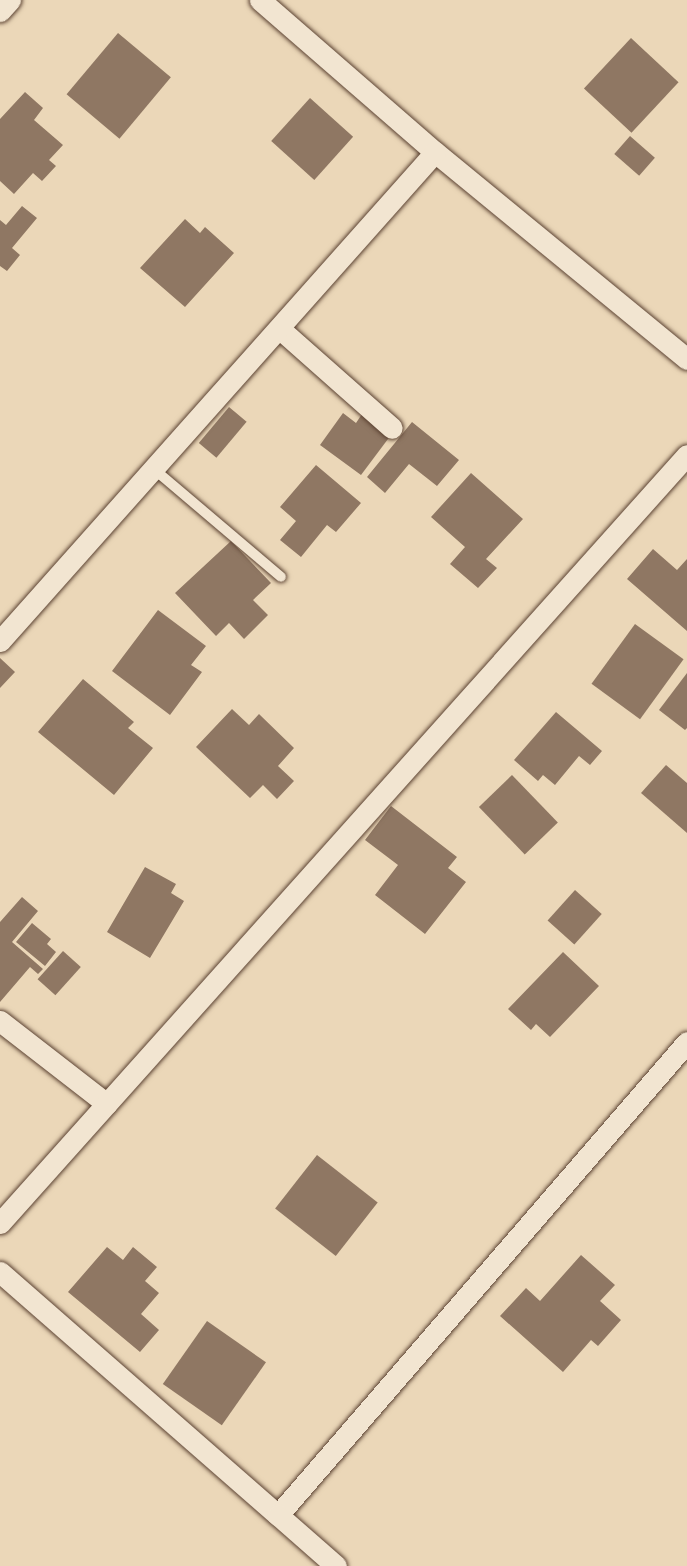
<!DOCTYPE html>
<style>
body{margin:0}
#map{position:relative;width:687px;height:1566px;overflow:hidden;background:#ebd7b8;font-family:"Libre Bodoni",serif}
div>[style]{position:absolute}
.building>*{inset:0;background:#8f7763;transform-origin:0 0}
.roads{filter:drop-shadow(0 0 2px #5b4232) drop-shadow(0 0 2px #5b4232)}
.lane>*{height:10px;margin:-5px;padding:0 5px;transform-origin:5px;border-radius:5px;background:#f2e5d1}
.street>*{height:21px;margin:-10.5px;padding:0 10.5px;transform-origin:10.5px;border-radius:10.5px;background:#f2e5d1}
span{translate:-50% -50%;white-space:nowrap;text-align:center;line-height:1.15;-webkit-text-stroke:6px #f2e5d1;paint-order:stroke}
</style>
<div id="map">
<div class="building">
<div style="left:118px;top:33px;width:69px;height:80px;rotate:40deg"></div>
<div style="left:631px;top:38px;width:65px;height:69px;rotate:43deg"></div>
<div style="clip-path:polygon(25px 92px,43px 108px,34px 120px,63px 145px,49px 160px,56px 166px,42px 181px,33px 173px,14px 194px,0 181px,0 119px)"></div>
<div style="left:310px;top:98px;width:58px;height:58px;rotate:42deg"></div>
<div style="left:630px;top:136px;width:33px;height:24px;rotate:41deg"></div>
<div style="clip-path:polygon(22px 206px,37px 218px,12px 248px,20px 255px,7px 271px,0 266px,0 220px,6px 225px)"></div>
<div style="clip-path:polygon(185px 219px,200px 233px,205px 227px,234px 253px,185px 307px,140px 268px)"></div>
<div style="left:229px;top:407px;width:23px;height:47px;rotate:40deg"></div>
<div style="clip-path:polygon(343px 413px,356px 423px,362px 414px,391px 435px,361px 475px,320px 445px)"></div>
<div style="clip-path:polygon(412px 422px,459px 460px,437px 486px,409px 464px,385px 493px,367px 477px)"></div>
<div style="clip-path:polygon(316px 465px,361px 503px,336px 532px,327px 525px,301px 557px,280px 540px,296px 521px,280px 507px)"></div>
<div style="clip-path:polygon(471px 473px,523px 519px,486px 559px,497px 568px,478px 588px,450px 564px,465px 547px,431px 517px)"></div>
<div style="clip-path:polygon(231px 541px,271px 583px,253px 600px,268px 615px,244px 639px,229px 623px,216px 636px,175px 593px)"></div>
<div style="clip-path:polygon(653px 549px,677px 570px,687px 559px,687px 631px,627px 579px)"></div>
<div style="clip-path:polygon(158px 610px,206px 646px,191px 665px,202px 672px,170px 715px,112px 671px)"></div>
<div style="left:635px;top:624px;width:60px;height:74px;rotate:36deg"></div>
<div style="clip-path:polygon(0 658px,15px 672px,0 688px)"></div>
<div style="clip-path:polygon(687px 673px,687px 728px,685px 730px,659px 710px)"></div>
<div style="clip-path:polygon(83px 679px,134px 722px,128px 728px,153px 748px,114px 795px,38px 732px)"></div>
<div style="clip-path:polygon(232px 709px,249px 725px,259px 714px,294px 748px,278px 766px,294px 781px,277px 799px,263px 785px,250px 798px,196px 747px)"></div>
<div style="clip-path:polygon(556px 712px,602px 751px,590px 765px,579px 756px,555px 785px,543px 775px,538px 781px,514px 760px)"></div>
<div style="clip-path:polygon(666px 765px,687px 783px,687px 833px,641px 793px)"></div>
<div style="left:512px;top:775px;width:66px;height:46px;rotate:46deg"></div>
<div style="clip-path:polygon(391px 806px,457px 857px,448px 868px,466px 882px,425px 934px,375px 895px,398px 865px,365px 840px)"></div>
<div style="clip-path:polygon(145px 867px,176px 884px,171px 893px,184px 901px,150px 958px,107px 932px)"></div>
<div style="left:575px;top:890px;width:36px;height:41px;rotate:42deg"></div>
<div style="clip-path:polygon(22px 897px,38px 911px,12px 942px,43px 969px,38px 974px,30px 967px,0 1002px,0 922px)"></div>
<div style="clip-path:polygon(32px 923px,51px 939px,47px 944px,56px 952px,45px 966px,16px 942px)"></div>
<div style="left:63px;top:951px;width:24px;height:38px;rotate:42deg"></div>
<div style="clip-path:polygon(563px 952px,599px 986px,550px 1037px,536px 1024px,531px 1030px,508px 1009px)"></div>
<div style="left:317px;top:1155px;width:77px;height:68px;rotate:38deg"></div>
<div style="clip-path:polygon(107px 1247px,123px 1260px,133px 1247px,157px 1267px,145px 1281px,159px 1293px,141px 1314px,159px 1330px,140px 1352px,68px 1292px)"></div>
<div style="clip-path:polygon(581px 1255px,615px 1285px,600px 1301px,621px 1320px,598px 1346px,591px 1340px,563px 1372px,500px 1316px,526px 1288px,540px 1301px)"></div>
<div style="left:207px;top:1321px;width:72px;height:77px;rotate:35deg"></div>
</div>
<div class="roads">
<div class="lane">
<div style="left:155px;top:470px;width:165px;rotate:40.3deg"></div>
</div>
<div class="street">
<div style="left:260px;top:0;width:232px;rotate:41deg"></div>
<div style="left:435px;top:152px;width:326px;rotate:39.4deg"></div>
<div style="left:0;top:11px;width:15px;rotate:-48deg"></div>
<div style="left:280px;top:329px;width:149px;rotate:41.5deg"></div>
<div style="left:0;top:641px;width:654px;rotate:-48.34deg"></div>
<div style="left:0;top:1021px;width:135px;rotate:37.8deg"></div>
<div style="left:0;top:1223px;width:1030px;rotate:-48.19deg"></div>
<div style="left:0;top:1272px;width:369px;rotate:41.2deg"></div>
<div style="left:278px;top:1515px;width:625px;rotate:-49.15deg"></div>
<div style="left:278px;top:1515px;width:77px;rotate:41.3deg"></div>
</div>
</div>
</div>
